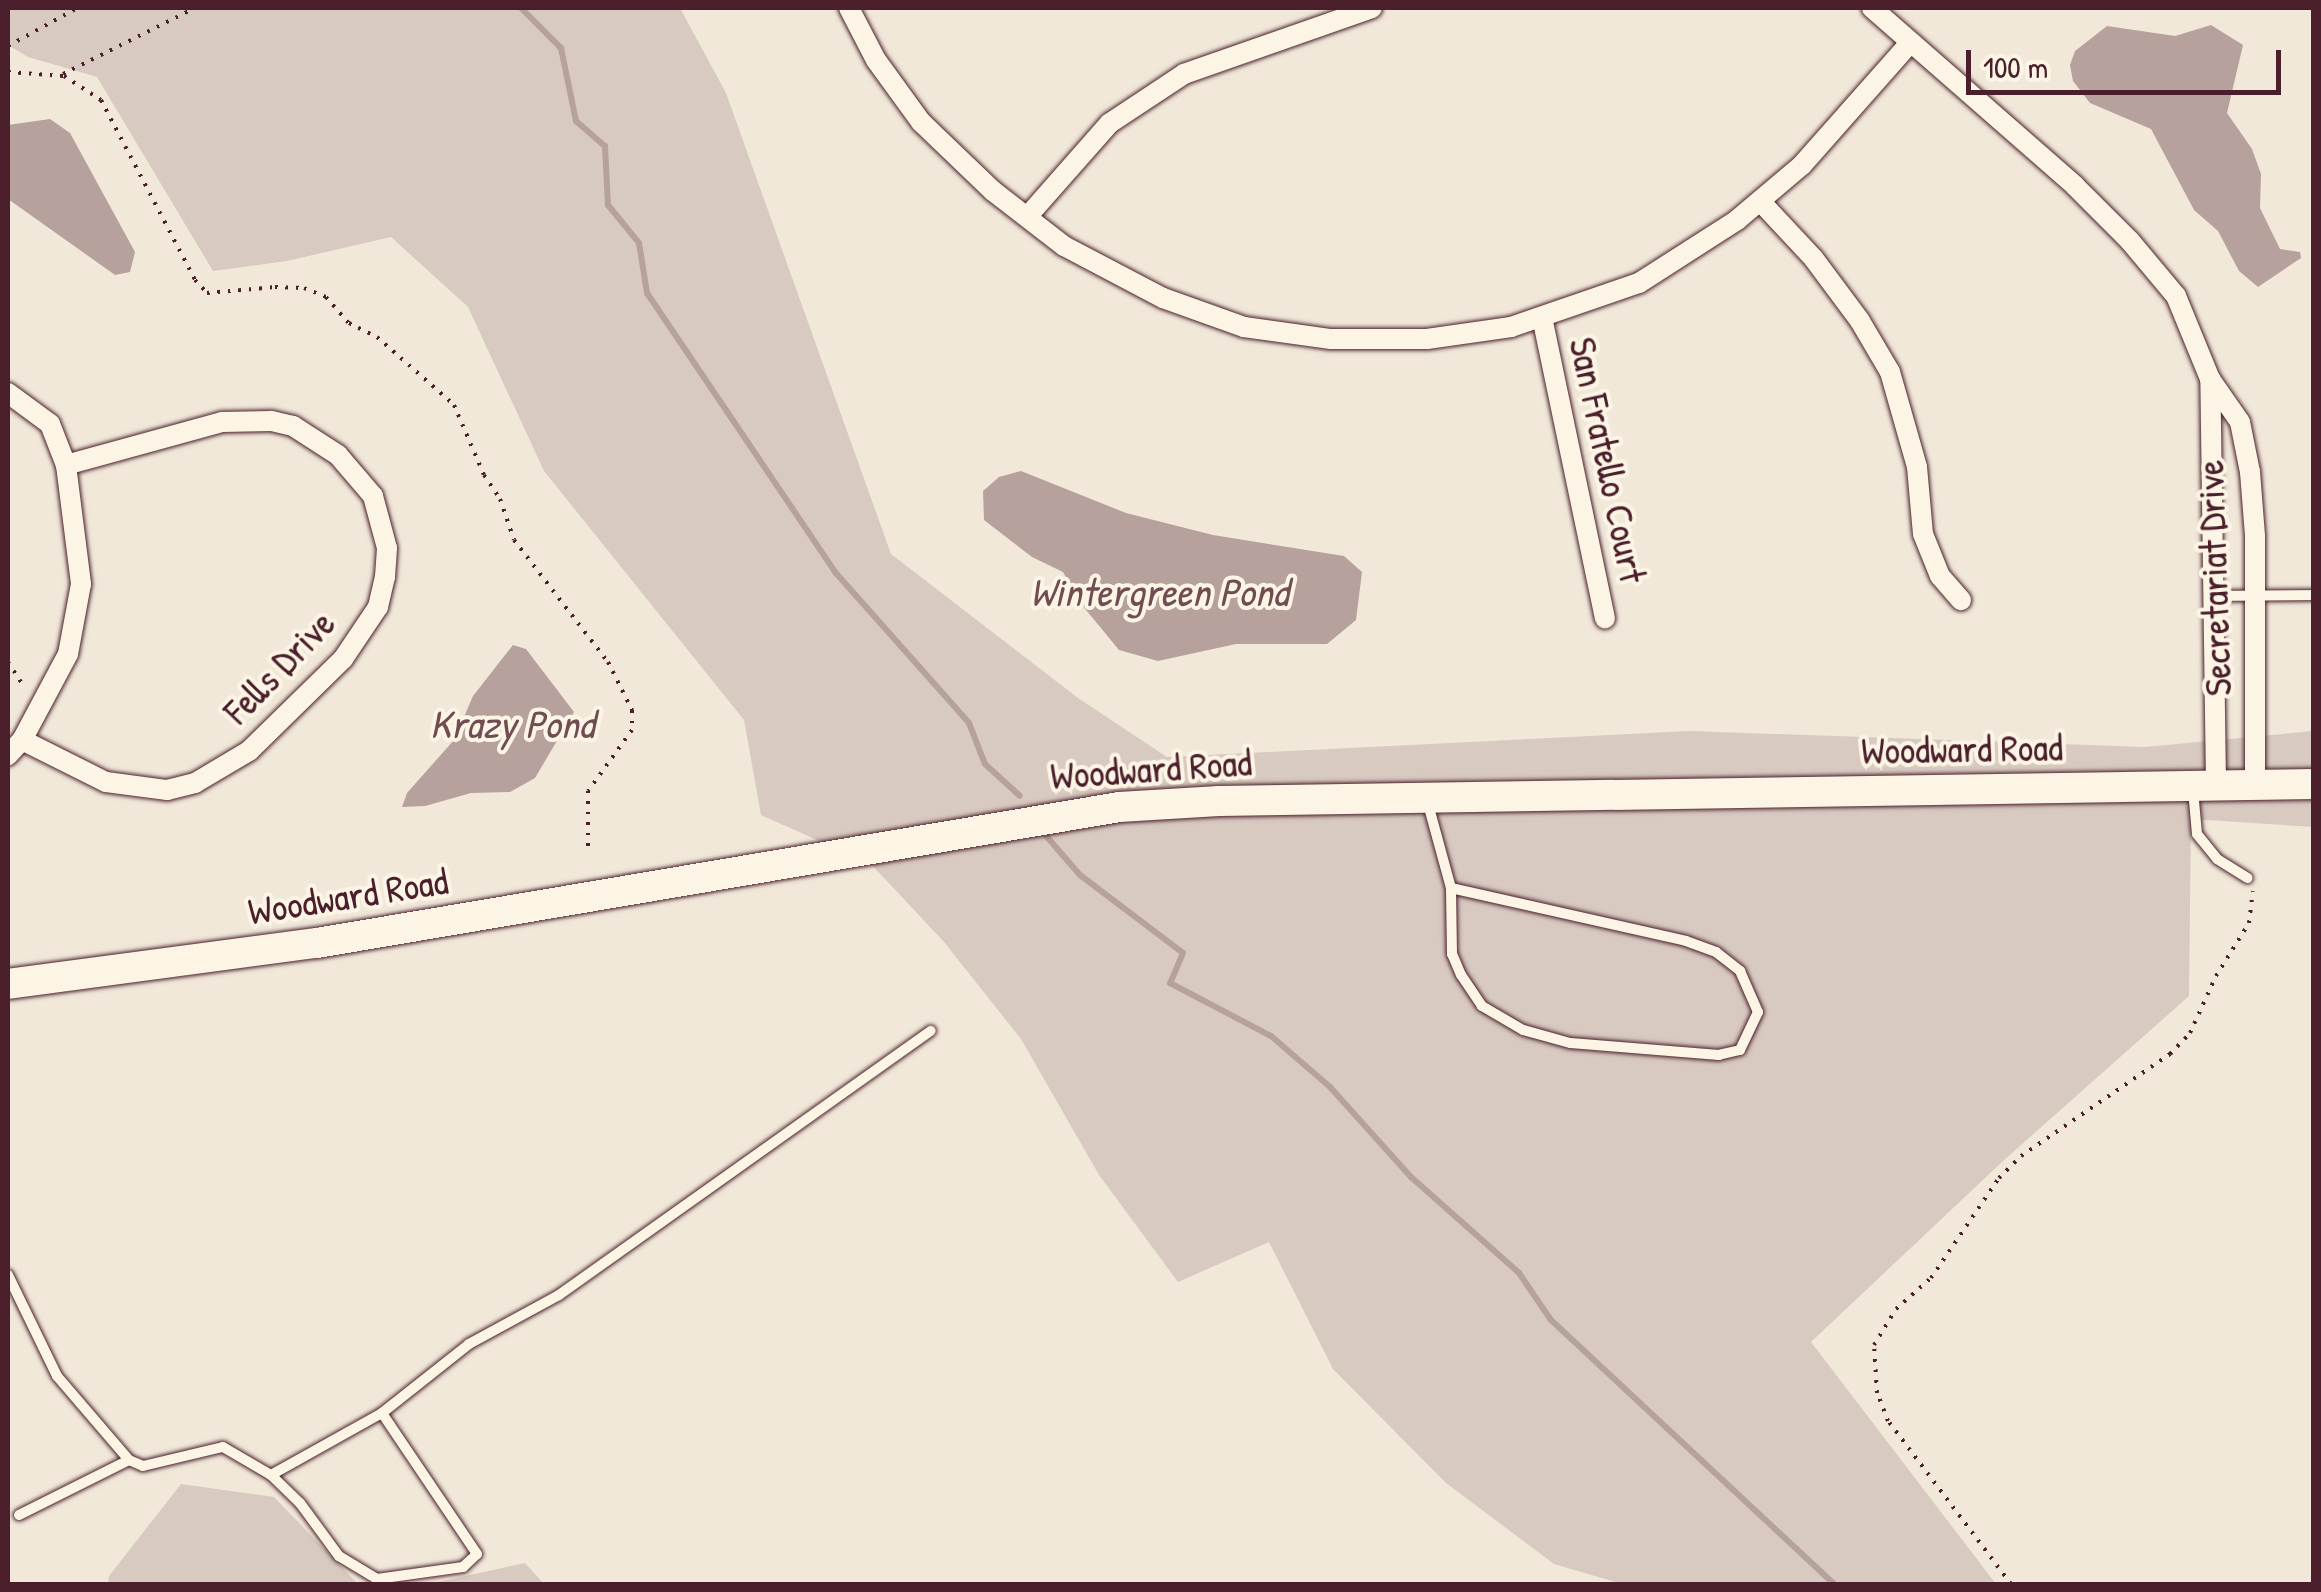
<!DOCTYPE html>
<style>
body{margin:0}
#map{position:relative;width:2321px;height:1592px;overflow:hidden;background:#f1e8da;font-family:"Patrick Hand",sans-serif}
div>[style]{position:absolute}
.green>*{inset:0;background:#d8cac0}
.water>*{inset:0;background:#b6a19c}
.stream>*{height:6px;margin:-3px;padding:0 3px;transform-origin:3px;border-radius:3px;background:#b6a19c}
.path>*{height:4px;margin-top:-2px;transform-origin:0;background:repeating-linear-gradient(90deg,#4a1f2b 0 2.5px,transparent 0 10.5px)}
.roads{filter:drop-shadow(0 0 2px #4a1f2b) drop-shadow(0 0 2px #4a1f2b)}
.lane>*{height:10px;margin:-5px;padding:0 5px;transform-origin:5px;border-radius:5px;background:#fcf5e5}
.street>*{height:20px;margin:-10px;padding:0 10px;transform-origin:10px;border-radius:10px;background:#fcf5e5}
.secondary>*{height:30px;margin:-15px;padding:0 15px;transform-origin:15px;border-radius:15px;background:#fcf5e5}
span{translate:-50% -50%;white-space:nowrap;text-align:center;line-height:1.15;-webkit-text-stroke:8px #fcf5e5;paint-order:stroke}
.street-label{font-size:38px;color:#4a1f2b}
.water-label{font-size:40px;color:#704c53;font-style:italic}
.frame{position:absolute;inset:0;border:10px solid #4a1f2b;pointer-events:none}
.scale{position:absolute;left:1966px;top:50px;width:315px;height:45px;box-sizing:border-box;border:5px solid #4a1f2b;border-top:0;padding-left:12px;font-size:30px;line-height:35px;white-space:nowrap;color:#4a1f2b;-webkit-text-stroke:8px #fcf5e5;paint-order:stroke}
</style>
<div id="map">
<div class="green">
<div style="clip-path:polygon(8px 8px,680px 8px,726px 93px,891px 554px,1078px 698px,1167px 757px,1690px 731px,2145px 747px,2313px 731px,2313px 827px,2191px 819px,2189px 996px,2002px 1162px,1811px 1342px,1996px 1584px,1622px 1584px,1554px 1564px,1446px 1483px,1333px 1369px,1269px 1242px,1178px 1282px,1099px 1175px,1021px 1039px,944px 942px,871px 864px,761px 815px,744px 720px,544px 471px,468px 307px,391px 237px,287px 261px,213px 271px,97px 77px,28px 57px,8px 45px)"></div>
<div style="clip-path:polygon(181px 1484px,274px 1497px,358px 1584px,108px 1584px,109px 1576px)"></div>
<div style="clip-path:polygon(525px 1563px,544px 1584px,429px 1584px)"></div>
</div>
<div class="water">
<div style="clip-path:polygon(2211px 25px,2243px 45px,2227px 113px,2252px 149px,2261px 174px,2260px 208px,2280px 249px,2300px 252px,2301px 258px,2258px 287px,2239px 271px,2218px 231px,2194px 210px,2151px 129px,2090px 103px,2073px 81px,2070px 65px,2075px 51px,2107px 26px,2175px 36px)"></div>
<div style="clip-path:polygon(50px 119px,70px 133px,135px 252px,130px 272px,115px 275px,8px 199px,8px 125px)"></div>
<div style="clip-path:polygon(1021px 471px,1126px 513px,1213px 535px,1344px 556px,1362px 572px,1356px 620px,1327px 644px,1236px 644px,1158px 661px,1119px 650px,1082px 605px,1063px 572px,1032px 557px,984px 520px,983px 491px,999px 477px)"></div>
<div style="clip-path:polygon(513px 645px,526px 649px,574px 712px,535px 778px,510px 792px,471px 793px,425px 806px,402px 807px,407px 793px,454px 740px,473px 696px)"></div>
</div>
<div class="stream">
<div style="left:521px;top:8px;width:57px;rotate:45deg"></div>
<div style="left:561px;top:48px;width:75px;rotate:78.4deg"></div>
<div style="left:576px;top:121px;width:38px;rotate:41deg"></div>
<div style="left:605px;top:146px;width:59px;rotate:87.1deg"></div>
<div style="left:608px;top:205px;width:49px;rotate:50.8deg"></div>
<div style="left:639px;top:243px;width:51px;rotate:80.9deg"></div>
<div style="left:647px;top:293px;width:336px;rotate:56deg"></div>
<div style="left:835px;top:572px;width:202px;rotate:48.4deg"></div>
<div style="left:969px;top:723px;width:44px;rotate:68.7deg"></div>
<div style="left:985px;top:764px;width:47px;rotate:42.4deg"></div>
<div style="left:1047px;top:837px;width:50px;rotate:49deg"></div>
<div style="left:1080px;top:875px;width:129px;rotate:37.1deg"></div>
<div style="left:1183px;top:953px;width:33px;rotate:113deg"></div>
<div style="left:1170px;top:983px;width:114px;rotate:27.7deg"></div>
<div style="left:1271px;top:1036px;width:78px;rotate:40.8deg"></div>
<div style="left:1330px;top:1087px;width:121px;rotate:48deg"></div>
<div style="left:1411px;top:1177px;width:144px;rotate:41.6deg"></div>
<div style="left:1519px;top:1273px;width:57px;rotate:55.8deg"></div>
<div style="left:1551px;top:1320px;width:387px;rotate:43deg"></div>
</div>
<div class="path">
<div style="left:8px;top:46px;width:79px;rotate:-28.8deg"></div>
<div style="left:8px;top:72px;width:56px;rotate:4.1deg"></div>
<div style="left:64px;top:76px;width:44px;rotate:33deg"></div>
<div style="left:101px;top:100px;width:203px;rotate:62.4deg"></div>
<div style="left:195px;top:280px;width:18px;rotate:47deg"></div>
<div style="left:207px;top:293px;width:68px;rotate:-5deg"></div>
<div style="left:275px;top:287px;width:29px;rotate:2deg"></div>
<div style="left:304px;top:288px;width:24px;rotate:22deg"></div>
<div style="left:326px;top:297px;width:35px;rotate:49deg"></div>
<div style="left:349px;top:323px;width:31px;rotate:27deg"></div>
<div style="left:377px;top:337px;width:103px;rotate:41.4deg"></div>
<div style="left:454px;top:405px;width:76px;rotate:66.8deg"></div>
<div style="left:484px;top:475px;width:29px;rotate:56deg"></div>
<div style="left:500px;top:499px;width:43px;rotate:71.1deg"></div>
<div style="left:514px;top:540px;width:154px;rotate:52.4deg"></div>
<div style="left:608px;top:662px;width:54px;rotate:63.4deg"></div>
<div style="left:632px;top:710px;width:20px;rotate:90deg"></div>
<div style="left:632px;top:730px;width:75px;rotate:125.8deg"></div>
<div style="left:588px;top:791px;width:58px;rotate:90deg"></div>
<div style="left:63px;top:74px;width:148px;rotate:-26.6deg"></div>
<div style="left:8px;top:662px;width:31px;rotate:57deg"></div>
<div style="left:2011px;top:1584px;width:204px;rotate:-127deg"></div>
<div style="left:1888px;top:1421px;width:30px;rotate:-111deg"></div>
<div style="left:1877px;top:1393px;width:48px;rotate:-93.6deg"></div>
<div style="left:1874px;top:1345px;width:42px;rotate:-58.6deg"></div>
<div style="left:1896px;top:1309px;width:47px;rotate:-41.5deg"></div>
<div style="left:1931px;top:1278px;width:121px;rotate:-55.8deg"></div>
<div style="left:1999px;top:1178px;width:31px;rotate:-45deg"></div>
<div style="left:2021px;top:1156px;width:181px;rotate:-34.4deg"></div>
<div style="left:2170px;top:1054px;width:29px;rotate:-46deg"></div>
<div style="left:2190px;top:1033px;width:63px;rotate:-65.5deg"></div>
<div style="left:2216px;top:976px;width:62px;rotate:-58.1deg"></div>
<div style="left:2249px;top:923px;width:32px;rotate:-83deg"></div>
</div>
<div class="roads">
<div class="lane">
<div style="left:2215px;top:596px;width:99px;rotate:-0.6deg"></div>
<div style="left:2193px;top:790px;width:44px;rotate:84.8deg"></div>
<div style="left:2197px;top:834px;width:32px;rotate:51deg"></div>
<div style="left:2217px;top:859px;width:36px;rotate:32deg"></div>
<div style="left:1428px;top:804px;width:87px;rotate:74.7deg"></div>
<div style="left:1451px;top:888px;width:241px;rotate:12.7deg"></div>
<div style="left:1686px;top:941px;width:32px;rotate:20deg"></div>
<div style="left:1716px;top:952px;width:31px;rotate:38deg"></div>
<div style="left:1740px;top:971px;width:45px;rotate:66.3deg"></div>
<div style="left:1758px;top:1012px;width:42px;rotate:115.3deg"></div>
<div style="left:1740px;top:1050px;width:22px;rotate:167deg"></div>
<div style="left:1719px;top:1055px;width:149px;rotate:-175.4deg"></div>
<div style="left:1570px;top:1043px;width:49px;rotate:-164.5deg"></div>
<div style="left:1523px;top:1030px;width:48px;rotate:-149.7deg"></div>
<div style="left:1482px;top:1006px;width:37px;rotate:-124deg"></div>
<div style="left:1461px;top:975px;width:23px;rotate:-113deg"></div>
<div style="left:1452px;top:954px;width:66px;rotate:-90.9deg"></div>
<div style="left:8px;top:1275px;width:112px;rotate:64.1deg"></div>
<div style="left:57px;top:1376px;width:111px;rotate:49.4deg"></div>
<div style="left:129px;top:1460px;width:15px;rotate:23deg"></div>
<div style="left:143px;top:1466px;width:82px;rotate:-13.4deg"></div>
<div style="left:223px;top:1447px;width:56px;rotate:30.3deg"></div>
<div style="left:271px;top:1475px;width:40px;rotate:44deg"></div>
<div style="left:300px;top:1503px;width:66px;rotate:53.7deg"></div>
<div style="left:339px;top:1556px;width:44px;rotate:31.2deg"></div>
<div style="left:377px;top:1579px;width:87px;rotate:-7.9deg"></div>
<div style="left:463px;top:1567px;width:19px;rotate:-43deg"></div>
<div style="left:477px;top:1554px;width:170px;rotate:-124deg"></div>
<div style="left:382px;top:1413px;width:127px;rotate:150.8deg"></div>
<div style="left:382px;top:1413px;width:111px;rotate:-38.4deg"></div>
<div style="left:469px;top:1344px;width:102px;rotate:-28.6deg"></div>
<div style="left:559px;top:1295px;width:456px;rotate:-35.4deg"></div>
<div style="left:19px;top:1515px;width:123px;rotate:-26.6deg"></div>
</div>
<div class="street">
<div style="left:849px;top:8px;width:59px;rotate:62.6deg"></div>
<div style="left:876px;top:60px;width:77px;rotate:54deg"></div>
<div style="left:921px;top:122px;width:100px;rotate:43.8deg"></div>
<div style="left:993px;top:191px;width:90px;rotate:37.8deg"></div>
<div style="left:1064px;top:246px;width:112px;rotate:27.7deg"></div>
<div style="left:1163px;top:298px;width:86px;rotate:19.7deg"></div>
<div style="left:1244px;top:327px;width:88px;rotate:7.9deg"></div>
<div style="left:1331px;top:339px;width:96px"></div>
<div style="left:1427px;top:339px;width:85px;rotate:-8.1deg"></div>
<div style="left:1511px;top:327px;width:135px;rotate:-19deg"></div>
<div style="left:1639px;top:283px;width:117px;rotate:-32.7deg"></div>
<div style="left:1737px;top:220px;width:85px;rotate:-40.2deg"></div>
<div style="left:1802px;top:165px;width:164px;rotate:-48.5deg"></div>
<div style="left:1872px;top:8px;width:270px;rotate:41.2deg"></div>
<div style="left:2075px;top:186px;width:78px;rotate:45deg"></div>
<div style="left:2130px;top:241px;width:72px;rotate:50.1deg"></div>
<div style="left:2176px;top:296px;width:90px;rotate:67.7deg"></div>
<div style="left:1760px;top:201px;width:79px;rotate:47deg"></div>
<div style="left:1814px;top:259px;width:77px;rotate:53.4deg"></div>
<div style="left:1860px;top:321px;width:59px;rotate:59.5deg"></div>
<div style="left:1890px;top:372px;width:99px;rotate:74.1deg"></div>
<div style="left:1917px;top:467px;width:67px;rotate:84.9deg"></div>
<div style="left:1923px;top:534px;width:45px;rotate:68deg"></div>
<div style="left:1940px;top:576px;width:32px;rotate:49deg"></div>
<div style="left:1027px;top:217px;width:125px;rotate:-48.6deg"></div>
<div style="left:1110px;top:123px;width:89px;rotate:-33.5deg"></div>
<div style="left:1184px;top:74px;width:199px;rotate:-19.3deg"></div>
<div style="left:1542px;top:317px;width:308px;rotate:78.2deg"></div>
<div style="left:8px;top:393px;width:52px;rotate:36.4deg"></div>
<div style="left:50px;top:424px;width:44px;rotate:68.7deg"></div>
<div style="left:66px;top:465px;width:120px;rotate:82.8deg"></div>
<div style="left:81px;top:584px;width:71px;rotate:100.5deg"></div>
<div style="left:68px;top:654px;width:98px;rotate:118.1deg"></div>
<div style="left:22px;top:740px;width:21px;rotate:133deg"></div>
<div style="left:22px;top:740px;width:94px;rotate:26.6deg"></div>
<div style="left:106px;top:782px;width:62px;rotate:7.5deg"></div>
<div style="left:167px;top:790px;width:29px;rotate:-14deg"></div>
<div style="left:195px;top:783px;width:63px;rotate:-30.7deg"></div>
<div style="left:249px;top:751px;width:132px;rotate:-44.4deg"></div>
<div style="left:343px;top:659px;width:63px;rotate:-56.1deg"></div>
<div style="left:378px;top:607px;width:31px;rotate:-77deg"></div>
<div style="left:385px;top:577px;width:29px;rotate:-86deg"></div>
<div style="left:387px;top:548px;width:54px;rotate:-105.1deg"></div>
<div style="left:373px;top:496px;width:54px;rotate:-130.5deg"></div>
<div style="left:338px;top:455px;width:54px;rotate:-147.2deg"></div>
<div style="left:293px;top:426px;width:23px;rotate:-167deg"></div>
<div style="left:271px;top:421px;width:49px;rotate:178.8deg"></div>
<div style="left:222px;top:422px;width:162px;rotate:164.6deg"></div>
<div style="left:2216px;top:784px;width:405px;rotate:-90.8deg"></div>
<div style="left:2210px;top:379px;width:52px;rotate:55.1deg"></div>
<div style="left:2240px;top:422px;width:51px;rotate:78.7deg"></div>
<div style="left:2250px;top:472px;width:64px;rotate:85.5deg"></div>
<div style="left:2255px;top:536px;width:248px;rotate:90deg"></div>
</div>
<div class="secondary">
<div style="left:8px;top:984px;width:312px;rotate:-7.6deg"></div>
<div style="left:317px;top:943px;width:813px;rotate:-9.62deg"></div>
<div style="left:1119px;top:807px;width:100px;rotate:-3.4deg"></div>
<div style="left:1219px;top:801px;width:1095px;rotate:-0.89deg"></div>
</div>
</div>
<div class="street-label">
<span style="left:1608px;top:460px;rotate:78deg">San Fratello Court</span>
<span style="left:2214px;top:578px;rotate:-92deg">Secretariat Drive</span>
<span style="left:279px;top:667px;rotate:-46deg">Fells Drive</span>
<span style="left:1962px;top:749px;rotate:-1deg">Woodward Road</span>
<span style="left:1151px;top:769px;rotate:-4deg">Woodward Road</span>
<span style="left:348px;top:896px;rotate:-9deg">Woodward Road</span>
</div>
<div class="water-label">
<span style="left:1159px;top:591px">Wintergreen Pond</span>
<span style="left:512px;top:723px">Krazy Pond</span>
</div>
<div class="frame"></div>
<div class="scale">100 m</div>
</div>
